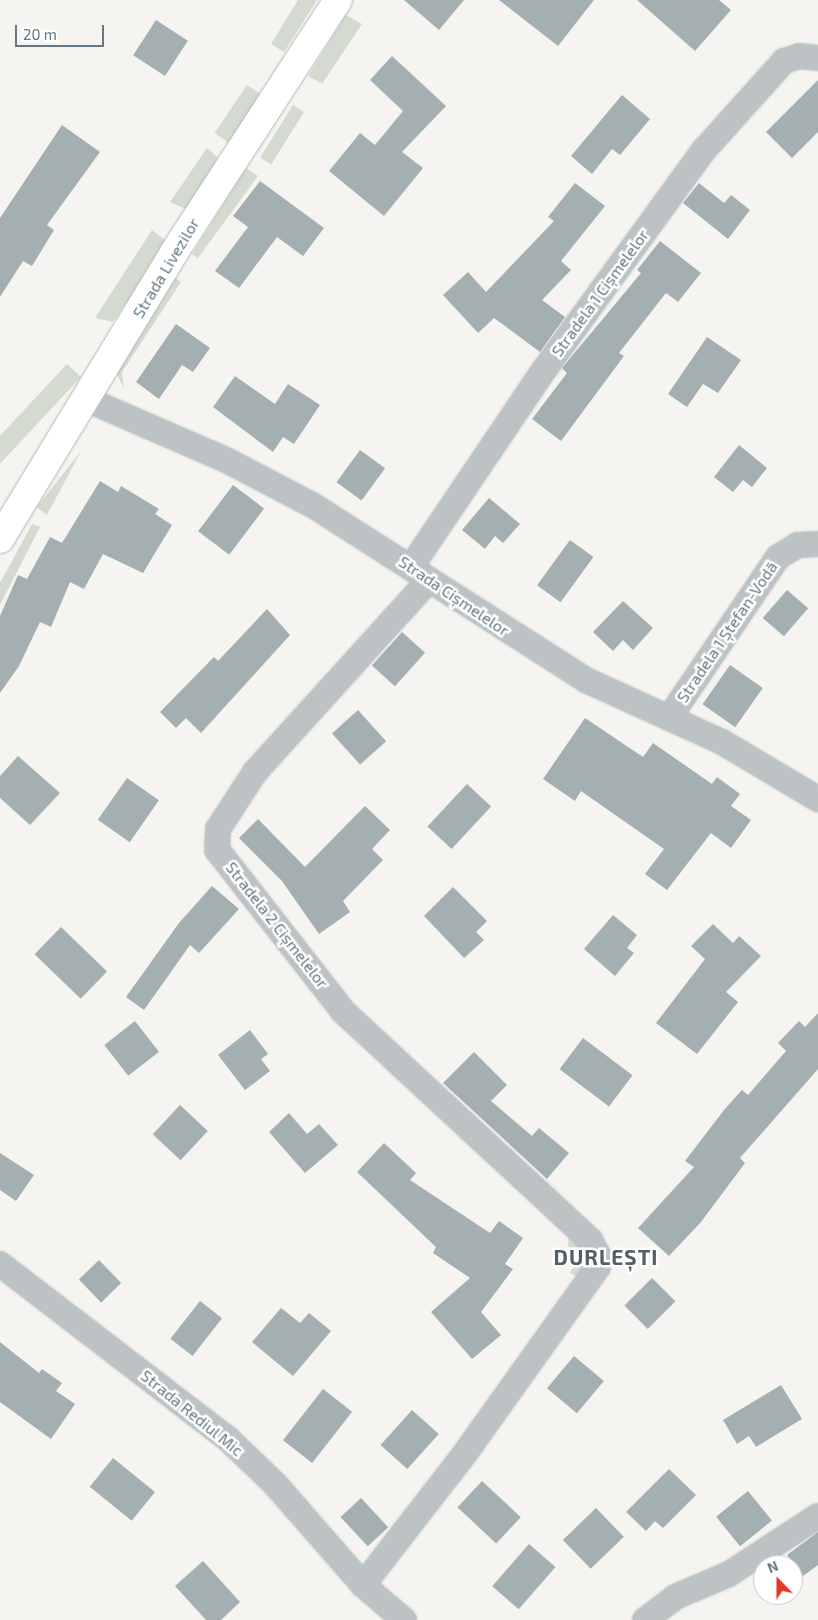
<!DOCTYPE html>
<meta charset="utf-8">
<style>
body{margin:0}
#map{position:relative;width:818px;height:1620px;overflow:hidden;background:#f5f4f0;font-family:"Exo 2",sans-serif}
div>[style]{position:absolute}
.green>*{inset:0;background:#d4dad0;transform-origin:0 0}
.building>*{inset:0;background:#a4afb2;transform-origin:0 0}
.roads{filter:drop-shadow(0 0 1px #b0b7ba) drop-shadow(0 0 1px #b0b7ba)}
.street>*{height:24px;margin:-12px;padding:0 12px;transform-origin:12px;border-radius:12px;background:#bdc3c5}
.secondary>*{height:28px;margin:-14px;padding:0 14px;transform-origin:14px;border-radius:14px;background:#fff}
span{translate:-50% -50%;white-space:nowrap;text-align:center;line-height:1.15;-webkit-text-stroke:5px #fff;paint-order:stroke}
.street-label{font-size:16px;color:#637882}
.district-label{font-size:21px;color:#516067;font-weight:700;letter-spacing:1px}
.north{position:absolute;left:753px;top:1555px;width:50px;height:50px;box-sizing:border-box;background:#fff;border:1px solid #c1c9cd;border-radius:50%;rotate:338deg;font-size:14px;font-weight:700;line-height:20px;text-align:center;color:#637882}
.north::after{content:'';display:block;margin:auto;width:18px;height:22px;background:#e43821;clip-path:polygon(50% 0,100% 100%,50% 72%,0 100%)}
.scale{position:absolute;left:15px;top:25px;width:89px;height:22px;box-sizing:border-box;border:2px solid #637882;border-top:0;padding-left:6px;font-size:15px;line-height:18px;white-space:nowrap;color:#637882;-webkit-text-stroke:4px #fff;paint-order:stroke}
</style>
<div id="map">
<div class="green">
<div style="clip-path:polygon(298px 0,317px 0,284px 52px,271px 44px)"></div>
<div style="clip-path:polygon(346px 15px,362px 24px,322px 84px,308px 76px)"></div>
<div style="left:247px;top:85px;width:18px;height:58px;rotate:34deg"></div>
<div style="left:293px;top:105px;width:13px;height:62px;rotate:32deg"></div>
<div style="clip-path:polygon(207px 148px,218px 158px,186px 209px,170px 202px)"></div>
<div style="clip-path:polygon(246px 168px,258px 176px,198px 258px,192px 254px)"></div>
<div style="clip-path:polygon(152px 230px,168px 242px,113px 322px,95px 318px)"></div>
<div style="clip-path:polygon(173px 276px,181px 282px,122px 372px,124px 388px,116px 373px)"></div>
<div style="left:67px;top:364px;width:19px;height:125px;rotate:43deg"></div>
<div style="clip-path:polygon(81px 451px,47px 515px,37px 507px)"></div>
<div style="clip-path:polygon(32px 524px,40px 527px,0 605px,0 583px)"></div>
<div style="clip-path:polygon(569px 1232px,588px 1251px,579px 1278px,570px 1273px,579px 1257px,568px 1246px)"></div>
</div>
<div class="building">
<div style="clip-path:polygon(404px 0,464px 0,439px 30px)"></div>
<div style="clip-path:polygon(499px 0,594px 0,558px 46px)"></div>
<div style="clip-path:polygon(637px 0,719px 0,731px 10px,695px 51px)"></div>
<div style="left:156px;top:20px;width:38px;height:42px;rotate:33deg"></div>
<div style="clip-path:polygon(392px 56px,446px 106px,402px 152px,423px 168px,384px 216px,329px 171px,360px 133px,375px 145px,403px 111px,370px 80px)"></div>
<div style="clip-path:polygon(818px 80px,818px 132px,792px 158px,766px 132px)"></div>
<div style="clip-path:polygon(622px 95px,650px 119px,620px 155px,612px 149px,592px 174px,571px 156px)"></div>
<div style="clip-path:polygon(62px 125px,100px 152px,47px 225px,54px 230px,32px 266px,23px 261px,0 297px,0 218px)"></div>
<div style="clip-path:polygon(260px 181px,324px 228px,303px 256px,277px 237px,239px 288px,215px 271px,248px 227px,233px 216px)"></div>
<div style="clip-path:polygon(575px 183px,605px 206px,561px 261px,571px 270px,542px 300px,565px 317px,540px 352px,494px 318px,478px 333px,443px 295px,468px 272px,486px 292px,554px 221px,548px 217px)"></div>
<div style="clip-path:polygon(699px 183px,724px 203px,731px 195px,750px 210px,728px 239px,683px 203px)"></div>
<div style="clip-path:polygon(660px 241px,701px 273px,678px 302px,666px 293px,619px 353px,624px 356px,561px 441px,532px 419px,567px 373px,562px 368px,641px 273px,637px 270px)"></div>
<div style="clip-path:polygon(176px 324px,210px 348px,193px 372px,182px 365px,159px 399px,136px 382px)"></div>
<div style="clip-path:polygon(707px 337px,741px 360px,718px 393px,703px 384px,687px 407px,668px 394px)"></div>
<div style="clip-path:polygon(235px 376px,275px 404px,288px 384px,320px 405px,294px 444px,283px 437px,273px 452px,213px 407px)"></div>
<div style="clip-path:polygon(739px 445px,767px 468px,752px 487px,743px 480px,733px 492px,714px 477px)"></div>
<div style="left:360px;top:450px;width:31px;height:40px;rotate:36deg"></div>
<div style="clip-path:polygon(100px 481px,118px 492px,121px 486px,159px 509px,155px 514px,172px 525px,143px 573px,103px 554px,84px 589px,70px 582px,51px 627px,40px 622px,19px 666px,0 693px,0 616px,18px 575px,27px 579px,50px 537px,62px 543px)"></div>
<div style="left:233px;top:485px;width:39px;height:58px;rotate:37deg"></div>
<div style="clip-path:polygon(489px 498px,520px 524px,503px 543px,495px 536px,485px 549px,462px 530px)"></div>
<div style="left:570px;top:540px;width:29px;height:56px;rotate:36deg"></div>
<div style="left:787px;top:590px;width:28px;height:37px;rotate:41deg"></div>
<div style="clip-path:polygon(623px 601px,653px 628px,633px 650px,623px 640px,613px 651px,593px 632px)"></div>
<div style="clip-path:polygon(267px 609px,290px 635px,201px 733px,186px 718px,176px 728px,160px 712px,214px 657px,218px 661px)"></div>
<div style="left:402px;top:632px;width:31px;height:45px;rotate:42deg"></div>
<div style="left:730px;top:665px;width:40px;height:48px;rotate:35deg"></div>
<div style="left:358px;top:710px;width:42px;height:35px;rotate:48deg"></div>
<div style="clip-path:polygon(585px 718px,643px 757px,653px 743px,712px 784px,717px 777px,740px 794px,731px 806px,751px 820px,731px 848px,711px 833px,667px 890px,645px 874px,664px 849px,581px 791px,575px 801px,543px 779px)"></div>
<div style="clip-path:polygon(18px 756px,60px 793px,30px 825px,0 798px,0 776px)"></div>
<div style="left:127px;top:778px;width:39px;height:51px;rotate:35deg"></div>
<div style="left:467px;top:784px;width:33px;height:58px;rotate:43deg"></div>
<div style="clip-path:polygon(365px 806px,390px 830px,372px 849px,383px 860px,343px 901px,350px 912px,319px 934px,282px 881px,239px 838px,258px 819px,305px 867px)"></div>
<div style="clip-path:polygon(212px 886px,239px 909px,199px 953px,190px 945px,144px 1010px,126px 997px,179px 923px)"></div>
<div style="clip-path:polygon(453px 887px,487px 921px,476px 932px,484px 940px,464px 958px,424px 916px)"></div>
<div style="clip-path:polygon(613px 915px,637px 935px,627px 948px,634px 953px,615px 976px,584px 949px)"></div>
<div style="clip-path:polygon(713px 924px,733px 943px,739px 936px,761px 956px,726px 992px,738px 1002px,697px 1054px,656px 1023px,705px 959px,691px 946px)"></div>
<div style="left:61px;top:927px;width:64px;height:38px;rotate:44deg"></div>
<div style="clip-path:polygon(818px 1013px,818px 1069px,740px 1158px,745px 1163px,701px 1222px,669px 1256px,638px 1228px,694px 1167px,685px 1161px,724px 1110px,742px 1090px,748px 1095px,786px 1051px,778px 1043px,799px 1021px,805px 1027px)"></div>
<div style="left:135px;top:1021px;width:39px;height:39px;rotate:52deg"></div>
<div style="clip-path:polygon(250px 1030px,268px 1054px,261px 1059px,270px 1071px,245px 1090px,218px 1055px)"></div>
<div style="left:583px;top:1038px;width:62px;height:39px;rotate:37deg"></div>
<div style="clip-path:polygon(474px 1052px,507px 1085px,491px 1101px,532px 1136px,539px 1128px,569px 1153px,547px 1179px,443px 1083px)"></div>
<div style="left:180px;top:1105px;width:38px;height:40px;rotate:43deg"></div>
<div style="clip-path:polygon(289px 1113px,307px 1134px,319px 1124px,338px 1145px,305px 1173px,269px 1132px)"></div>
<div style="clip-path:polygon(384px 1143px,416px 1173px,410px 1180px,490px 1233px,499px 1221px,523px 1238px,505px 1264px,513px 1269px,481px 1312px,501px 1335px,472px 1359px,431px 1312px,470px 1278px,433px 1253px,436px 1247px,357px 1172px)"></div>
<div style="clip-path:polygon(0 1153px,34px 1175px,16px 1201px,0 1190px)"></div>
<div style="left:99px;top:1260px;width:32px;height:28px;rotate:46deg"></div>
<div style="left:652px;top:1278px;width:33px;height:39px;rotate:45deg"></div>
<div style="left:200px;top:1301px;width:28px;height:48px;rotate:38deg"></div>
<div style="clip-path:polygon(281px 1308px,300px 1323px,309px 1313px,331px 1331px,293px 1376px,252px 1342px)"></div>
<div style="clip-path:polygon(0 1342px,39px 1373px,42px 1369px,62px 1383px,56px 1391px,75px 1404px,51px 1439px,0 1402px)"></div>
<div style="left:574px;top:1356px;width:39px;height:42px;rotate:40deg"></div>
<div style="clip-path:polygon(781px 1385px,802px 1419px,756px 1447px,749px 1436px,737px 1444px,723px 1420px)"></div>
<div style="left:323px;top:1389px;width:37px;height:65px;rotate:38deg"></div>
<div style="left:412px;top:1410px;width:36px;height:47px;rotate:42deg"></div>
<div style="left:113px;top:1458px;width:54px;height:37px;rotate:39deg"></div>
<div style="clip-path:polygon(669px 1469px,696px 1495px,663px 1528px,655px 1521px,646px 1531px,626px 1512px)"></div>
<div style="left:482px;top:1481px;width:53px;height:36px;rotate:43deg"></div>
<div style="left:748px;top:1491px;width:38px;height:41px;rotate:51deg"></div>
<div style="left:361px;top:1498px;width:40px;height:28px;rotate:47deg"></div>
<div style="left:596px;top:1508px;width:40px;height:46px;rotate:46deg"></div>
<div style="clip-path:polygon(818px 1532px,818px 1565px,803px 1576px,787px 1555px)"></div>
<div style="left:529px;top:1544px;width:35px;height:56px;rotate:41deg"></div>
<div style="clip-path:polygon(203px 1561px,240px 1602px,221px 1620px,206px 1620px,175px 1586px)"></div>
</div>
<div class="roads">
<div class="street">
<div style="left:88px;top:400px;width:150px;rotate:23.5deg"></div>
<div style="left:226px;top:460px;width:99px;rotate:27.6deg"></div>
<div style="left:314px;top:506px;width:325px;rotate:32.6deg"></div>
<div style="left:588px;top:681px;width:147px;rotate:24.5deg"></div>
<div style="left:722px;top:742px;width:112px;rotate:30.7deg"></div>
<div style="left:411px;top:567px;width:238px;rotate:-56deg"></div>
<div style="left:544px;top:370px;width:272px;rotate:-54deg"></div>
<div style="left:704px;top:150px;width:120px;rotate:-48deg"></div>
<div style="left:784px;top:61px;width:16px;rotate:-18deg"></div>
<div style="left:799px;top:56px;width:19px;rotate:6deg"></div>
<div style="left:669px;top:718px;width:194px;rotate:-55.9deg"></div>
<div style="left:778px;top:557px;width:23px;rotate:-31deg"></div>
<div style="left:798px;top:545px;width:20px;rotate:-3deg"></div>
<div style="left:0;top:1264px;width:286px;rotate:37.5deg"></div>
<div style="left:227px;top:1438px;width:66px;rotate:43.8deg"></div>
<div style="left:275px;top:1484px;width:134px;rotate:48.9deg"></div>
<div style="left:363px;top:1585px;width:54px;rotate:40.5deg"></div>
<div style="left:363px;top:1585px;width:168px;rotate:-52.2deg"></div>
<div style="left:466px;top:1452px;width:227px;rotate:-54.5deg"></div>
<div style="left:598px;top:1267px;width:12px;rotate:-90deg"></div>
<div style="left:598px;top:1255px;width:17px;rotate:-118deg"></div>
<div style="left:590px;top:1240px;width:337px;rotate:-137.2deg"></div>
<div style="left:343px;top:1011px;width:204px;rotate:-128deg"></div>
<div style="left:217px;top:850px;width:21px;rotate:-87deg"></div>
<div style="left:218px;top:829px;width:68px;rotate:-57deg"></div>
<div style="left:255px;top:772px;width:259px;rotate:-47.8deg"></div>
<div style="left:645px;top:1620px;width:38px;rotate:-37deg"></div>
<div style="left:675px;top:1597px;width:59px;rotate:-23.1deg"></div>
<div style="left:729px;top:1574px;width:106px;rotate:-33.1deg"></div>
</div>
<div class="secondary">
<div style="left:0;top:539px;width:337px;rotate:-58.7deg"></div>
<div style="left:175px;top:251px;width:299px;rotate:-57deg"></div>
</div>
</div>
<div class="street-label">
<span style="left:166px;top:268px;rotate:-59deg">Strada Livezilor</span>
<span style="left:600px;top:293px;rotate:-54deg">Stradela 1 Cișmelelor</span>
<span style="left:454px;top:596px;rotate:34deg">Strada Cișmelelor</span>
<span style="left:727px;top:632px;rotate:-56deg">Stradela 1 Ștefan-Vodă</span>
<span style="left:277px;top:925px;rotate:52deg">Stradela 2 Cișmelelor</span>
<span style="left:192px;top:1413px;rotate:39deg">Strada Rediul Mic</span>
</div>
<div class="district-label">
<span style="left:606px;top:1257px">DURLEȘTI</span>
</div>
<div class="north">N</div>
<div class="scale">20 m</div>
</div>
